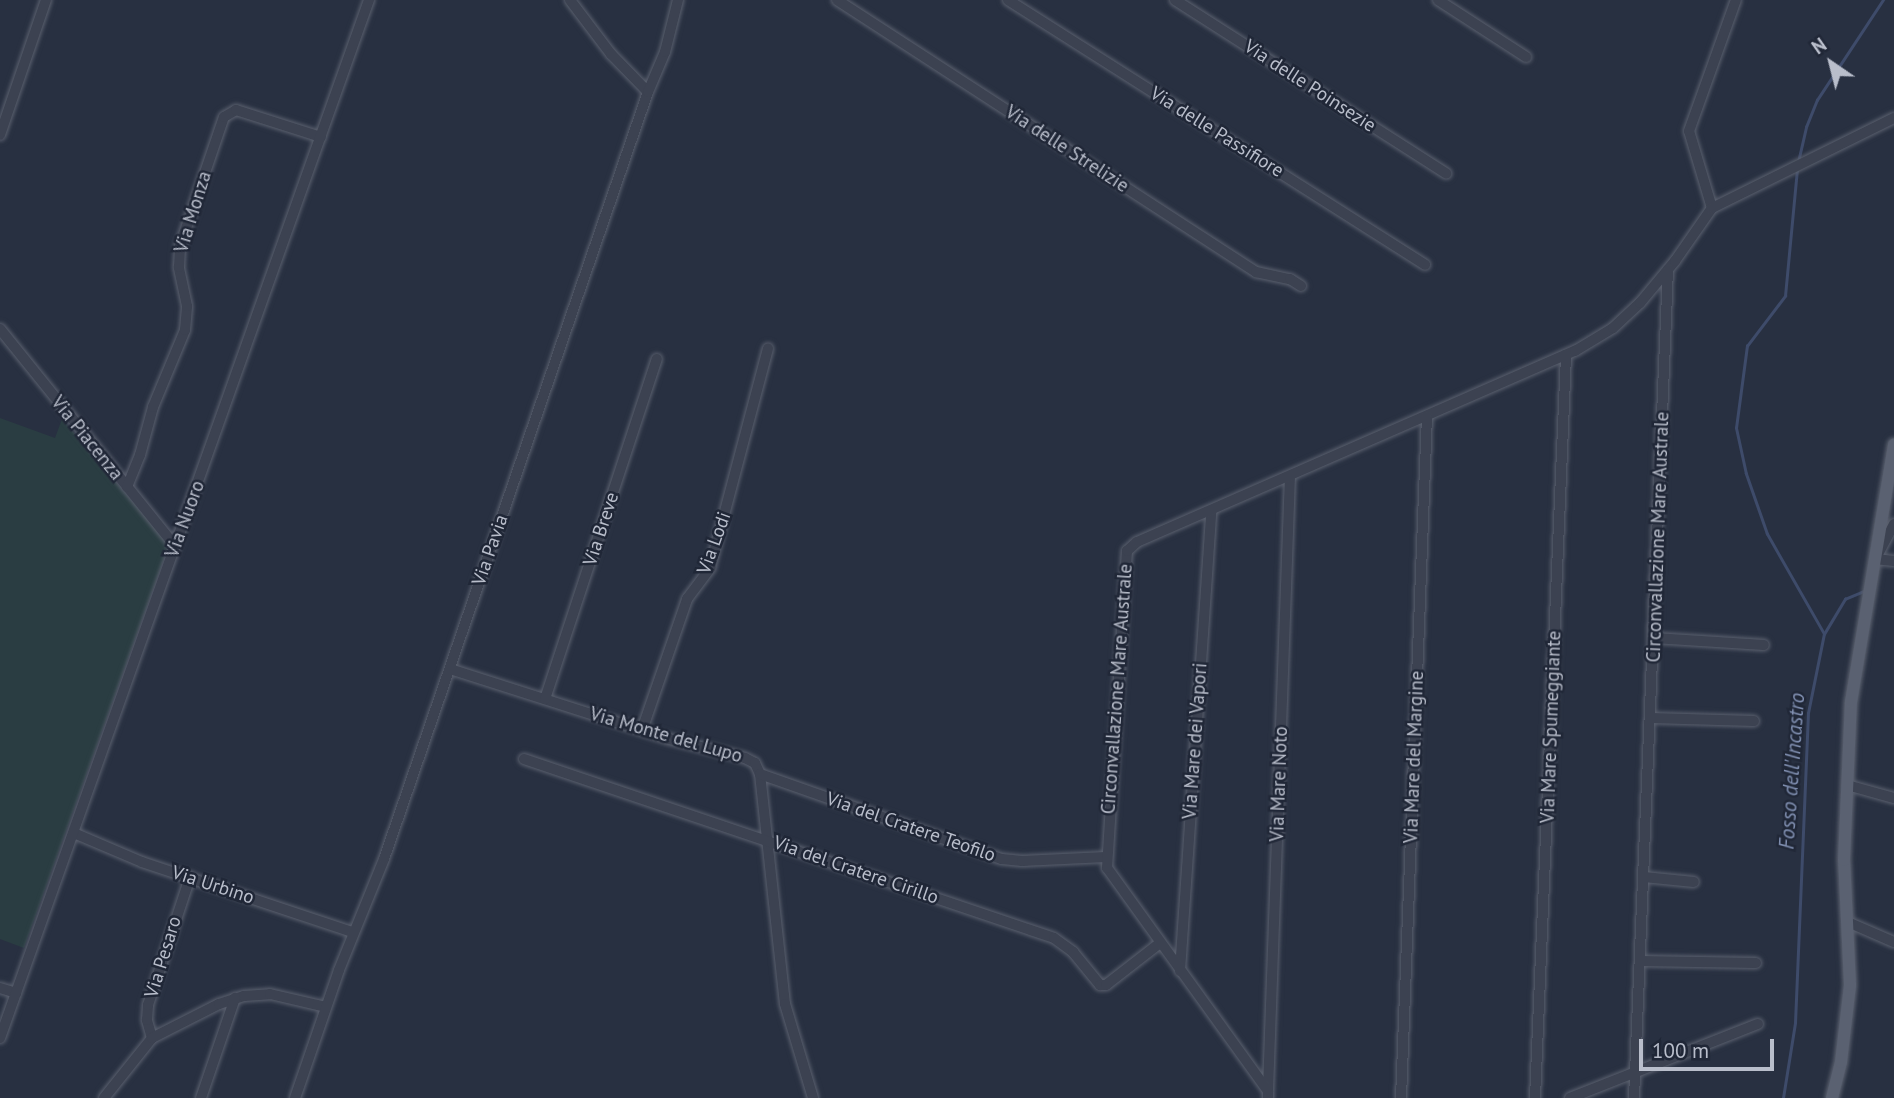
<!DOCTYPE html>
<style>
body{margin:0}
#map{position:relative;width:1894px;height:1098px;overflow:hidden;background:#283041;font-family:"PT Sans",sans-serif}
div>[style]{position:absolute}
.green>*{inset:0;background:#2a3d42}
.stream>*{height:2.5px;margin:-1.25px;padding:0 1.25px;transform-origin:1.25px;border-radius:1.25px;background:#3e4b6a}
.roads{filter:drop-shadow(0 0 2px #5a606e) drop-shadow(0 0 2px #5a606e)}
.minor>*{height:10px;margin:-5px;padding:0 5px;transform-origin:5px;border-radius:5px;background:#3c4251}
.major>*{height:12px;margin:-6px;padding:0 6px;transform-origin:6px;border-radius:6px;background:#5a6171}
span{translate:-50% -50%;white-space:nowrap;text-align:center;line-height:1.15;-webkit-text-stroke:5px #202737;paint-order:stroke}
.street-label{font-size:19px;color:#b9becb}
.water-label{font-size:21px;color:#8190b2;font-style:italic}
.north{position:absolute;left:1796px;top:28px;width:70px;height:70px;-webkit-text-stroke:5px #202737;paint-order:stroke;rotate:325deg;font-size:19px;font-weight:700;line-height:28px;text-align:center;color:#b9becb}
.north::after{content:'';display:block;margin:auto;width:24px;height:32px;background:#b9becb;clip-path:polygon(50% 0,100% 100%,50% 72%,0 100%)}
.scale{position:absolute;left:1639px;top:1039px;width:135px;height:32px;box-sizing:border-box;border:4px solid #b9becb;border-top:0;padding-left:9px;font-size:21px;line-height:24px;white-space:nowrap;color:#b9becb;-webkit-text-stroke:5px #202737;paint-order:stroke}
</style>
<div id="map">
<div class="green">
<div style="clip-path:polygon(0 418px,55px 438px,62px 419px,169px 545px,24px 948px,0 939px)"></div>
</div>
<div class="stream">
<div style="left:1798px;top:162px;width:36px;rotate:-77deg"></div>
<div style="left:1806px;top:127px;width:29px;rotate:-68deg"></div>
<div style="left:1817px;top:100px;width:120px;rotate:-56.6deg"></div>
<div style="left:1824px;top:634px;width:41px;rotate:-59deg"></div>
<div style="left:1845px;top:599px;width:23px;rotate:-23deg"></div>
<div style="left:1783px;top:1098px;width:76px;rotate:-80.9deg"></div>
<div style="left:1795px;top:1023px;width:310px;rotate:-87.6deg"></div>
<div style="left:1808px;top:713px;width:81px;rotate:-78.6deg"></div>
<div style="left:1824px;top:634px;width:115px;rotate:-119.7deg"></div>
<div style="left:1767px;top:534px;width:64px;rotate:-109.3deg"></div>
<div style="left:1746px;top:474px;width:47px;rotate:-102.3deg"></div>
<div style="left:1736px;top:428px;width:83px;rotate:-82.4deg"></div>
<div style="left:1747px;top:346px;width:63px;rotate:-52.8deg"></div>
<div style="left:1785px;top:296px;width:128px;rotate:-84.6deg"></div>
</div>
<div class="roads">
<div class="minor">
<div style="left:570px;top:0;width:68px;rotate:52.8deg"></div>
<div style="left:611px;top:54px;width:53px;rotate:45.8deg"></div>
<div style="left:837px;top:0;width:500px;rotate:33deg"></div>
<div style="left:1256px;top:272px;width:35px;rotate:12deg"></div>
<div style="left:1290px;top:279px;width:13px;rotate:32deg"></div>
<div style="left:1008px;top:0;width:494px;rotate:32.4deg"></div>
<div style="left:1175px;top:0;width:322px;rotate:32.6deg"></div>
<div style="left:1438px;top:0;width:105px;rotate:32.9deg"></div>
<div style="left:0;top:135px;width:143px;rotate:-71.2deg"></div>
<div style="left:1712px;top:208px;width:80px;rotate:-106.6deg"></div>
<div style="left:1689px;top:131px;width:139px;rotate:-70.3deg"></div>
<div style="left:0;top:329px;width:279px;rotate:51.1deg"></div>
<div style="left:127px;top:487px;width:35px;rotate:-68deg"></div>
<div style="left:140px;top:455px;width:50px;rotate:-74.8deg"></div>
<div style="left:153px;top:407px;width:83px;rotate:-67.4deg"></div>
<div style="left:185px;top:330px;width:24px;rotate:-85deg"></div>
<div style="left:187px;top:306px;width:40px;rotate:-102deg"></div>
<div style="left:179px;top:267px;width:21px;rotate:-87deg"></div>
<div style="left:180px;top:246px;width:136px;rotate:-71.2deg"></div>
<div style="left:224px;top:117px;width:14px;rotate:-30deg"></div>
<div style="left:236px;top:110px;width:89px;rotate:17.6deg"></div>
<div style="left:1894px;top:524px;width:40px;rotate:118deg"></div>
<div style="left:1875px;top:559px;width:19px;rotate:6deg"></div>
<div style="left:1654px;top:638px;width:110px;rotate:3.6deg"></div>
<div style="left:450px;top:669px;width:230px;rotate:17.7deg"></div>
<div style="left:669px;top:739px;width:78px;rotate:14deg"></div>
<div style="left:745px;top:758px;width:11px;rotate:27deg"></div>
<div style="left:755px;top:763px;width:12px;rotate:66deg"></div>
<div style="left:760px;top:774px;width:231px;rotate:83.8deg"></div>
<div style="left:785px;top:1004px;width:98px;rotate:73.4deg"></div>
<div style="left:545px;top:699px;width:358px;rotate:-71.8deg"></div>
<div style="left:1651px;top:718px;width:103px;rotate:1.7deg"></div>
<div style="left:642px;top:730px;width:139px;rotate:-71deg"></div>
<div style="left:687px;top:599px;width:39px;rotate:-53deg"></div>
<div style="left:710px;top:568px;width:227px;rotate:-75.2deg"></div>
<div style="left:524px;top:759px;width:559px;rotate:18.66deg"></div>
<div style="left:1054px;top:938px;width:24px;rotate:36deg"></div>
<div style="left:1073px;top:952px;width:43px;rotate:50.7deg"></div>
<div style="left:1100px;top:985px;width:6px"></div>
<div style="left:1106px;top:985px;width:68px;rotate:-37.9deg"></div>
<div style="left:760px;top:774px;width:256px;rotate:19.4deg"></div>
<div style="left:1002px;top:859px;width:20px;rotate:6deg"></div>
<div style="left:1022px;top:861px;width:84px;rotate:-2.7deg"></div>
<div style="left:1847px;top:785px;width:49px;rotate:15.5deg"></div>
<div style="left:74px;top:833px;width:74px;rotate:23.1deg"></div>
<div style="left:142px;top:862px;width:222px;rotate:18.4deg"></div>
<div style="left:1644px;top:877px;width:50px;rotate:5.7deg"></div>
<div style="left:1850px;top:923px;width:48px;rotate:23.4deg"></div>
<div style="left:1640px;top:961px;width:116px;rotate:1deg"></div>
<div style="left:1180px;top:971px;width:461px;rotate:-86.1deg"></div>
<div style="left:0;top:988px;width:17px;rotate:17deg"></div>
<div style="left:0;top:1038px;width:1102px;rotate:-70.43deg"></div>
<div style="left:152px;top:1038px;width:19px;rotate:-106deg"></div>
<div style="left:147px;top:1020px;width:15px;rotate:-86deg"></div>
<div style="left:148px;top:1005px;width:135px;rotate:-71.8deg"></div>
<div style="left:1268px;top:1090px;width:614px;rotate:-87.95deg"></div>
<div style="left:104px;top:1098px;width:77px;rotate:-51.3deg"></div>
<div style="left:152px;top:1038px;width:75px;rotate:-26.9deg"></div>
<div style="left:219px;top:1004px;width:26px;rotate:-18deg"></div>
<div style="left:244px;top:996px;width:26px;rotate:-4deg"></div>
<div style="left:270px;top:994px;width:57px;rotate:13.1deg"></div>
<div style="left:201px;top:1098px;width:106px;rotate:-71.2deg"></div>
<div style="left:295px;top:1098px;width:135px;rotate:-71deg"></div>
<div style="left:339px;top:970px;width:120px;rotate:-67.9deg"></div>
<div style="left:384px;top:859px;width:811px;rotate:-71.01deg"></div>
<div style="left:648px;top:92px;width:43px;rotate:-67deg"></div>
<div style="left:665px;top:52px;width:54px;rotate:-76deg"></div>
<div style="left:1268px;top:1098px;width:7px;rotate:-90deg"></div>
<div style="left:1268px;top:1091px;width:275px;rotate:-125.8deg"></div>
<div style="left:1107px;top:868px;width:318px;rotate:-86.4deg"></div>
<div style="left:1127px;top:551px;width:13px;rotate:-42deg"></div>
<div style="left:1137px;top:542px;width:478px;rotate:-23.6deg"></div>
<div style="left:1575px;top:351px;width:44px;rotate:-31.2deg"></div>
<div style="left:1613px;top:328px;width:37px;rotate:-43deg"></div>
<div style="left:1640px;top:303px;width:55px;rotate:-50.2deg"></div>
<div style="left:1675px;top:261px;width:65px;rotate:-55.1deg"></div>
<div style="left:1712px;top:208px;width:203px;rotate:-26.3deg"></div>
<div style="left:1401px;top:1098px;width:682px;rotate:-87.82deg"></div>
<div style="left:1535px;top:1098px;width:744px;rotate:-87.61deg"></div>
<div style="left:1570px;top:1098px;width:202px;rotate:-21.5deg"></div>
<div style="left:1634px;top:1098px;width:829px;rotate:-87.65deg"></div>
</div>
<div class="major">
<div style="left:1832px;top:1098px;width:37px;rotate:-76deg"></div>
<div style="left:1841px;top:1062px;width:78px;rotate:-83.3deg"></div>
<div style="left:1850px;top:985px;width:125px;rotate:-92.7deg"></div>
<div style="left:1844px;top:860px;width:158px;rotate:-87.5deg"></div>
<div style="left:1851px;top:702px;width:261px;rotate:-80.5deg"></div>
</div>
</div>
<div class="street-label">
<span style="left:1310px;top:86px;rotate:33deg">Via delle Poinsezie</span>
<span style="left:1217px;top:132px;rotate:32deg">Via delle Passifiore</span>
<span style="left:1067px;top:149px;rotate:33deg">Via delle Strelizie</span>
<span style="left:193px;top:212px;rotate:-73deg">Via Monza</span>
<span style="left:87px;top:438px;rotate:51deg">Via Piacenza</span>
<span style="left:185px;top:519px;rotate:-70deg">Via Nuoro</span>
<span style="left:601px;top:529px;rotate:-72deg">Via Breve</span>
<span style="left:1658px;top:537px;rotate:-88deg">Circonvallazione Mare Australe</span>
<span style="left:714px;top:543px;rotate:-70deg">Via Lodi</span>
<span style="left:490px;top:550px;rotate:-71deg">Via Pavia</span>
<span style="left:1117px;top:689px;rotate:-86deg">Circonvallazione Mare Australe</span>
<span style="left:1551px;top:727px;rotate:-88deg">Via Mare Spumeggiante</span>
<span style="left:666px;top:735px;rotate:16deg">Via Monte del Lupo</span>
<span style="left:1195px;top:741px;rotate:-86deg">Via Mare dei Vapori</span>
<span style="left:1414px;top:757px;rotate:-88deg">Via Mare del Margine</span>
<span style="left:1279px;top:784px;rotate:-88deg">Via Mare Noto</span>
<span style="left:911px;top:827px;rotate:19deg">Via del Cratere Teofilo</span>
<span style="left:856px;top:870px;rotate:19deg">Via del Cratere Cirillo</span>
<span style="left:213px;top:885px;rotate:18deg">Via Urbino</span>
<span style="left:163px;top:957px;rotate:-73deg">Via Pesaro</span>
</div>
<div class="water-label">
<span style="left:1792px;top:771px;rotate:-86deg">Fosso dell'Incastro</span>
</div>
<div class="north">N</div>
<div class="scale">100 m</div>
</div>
